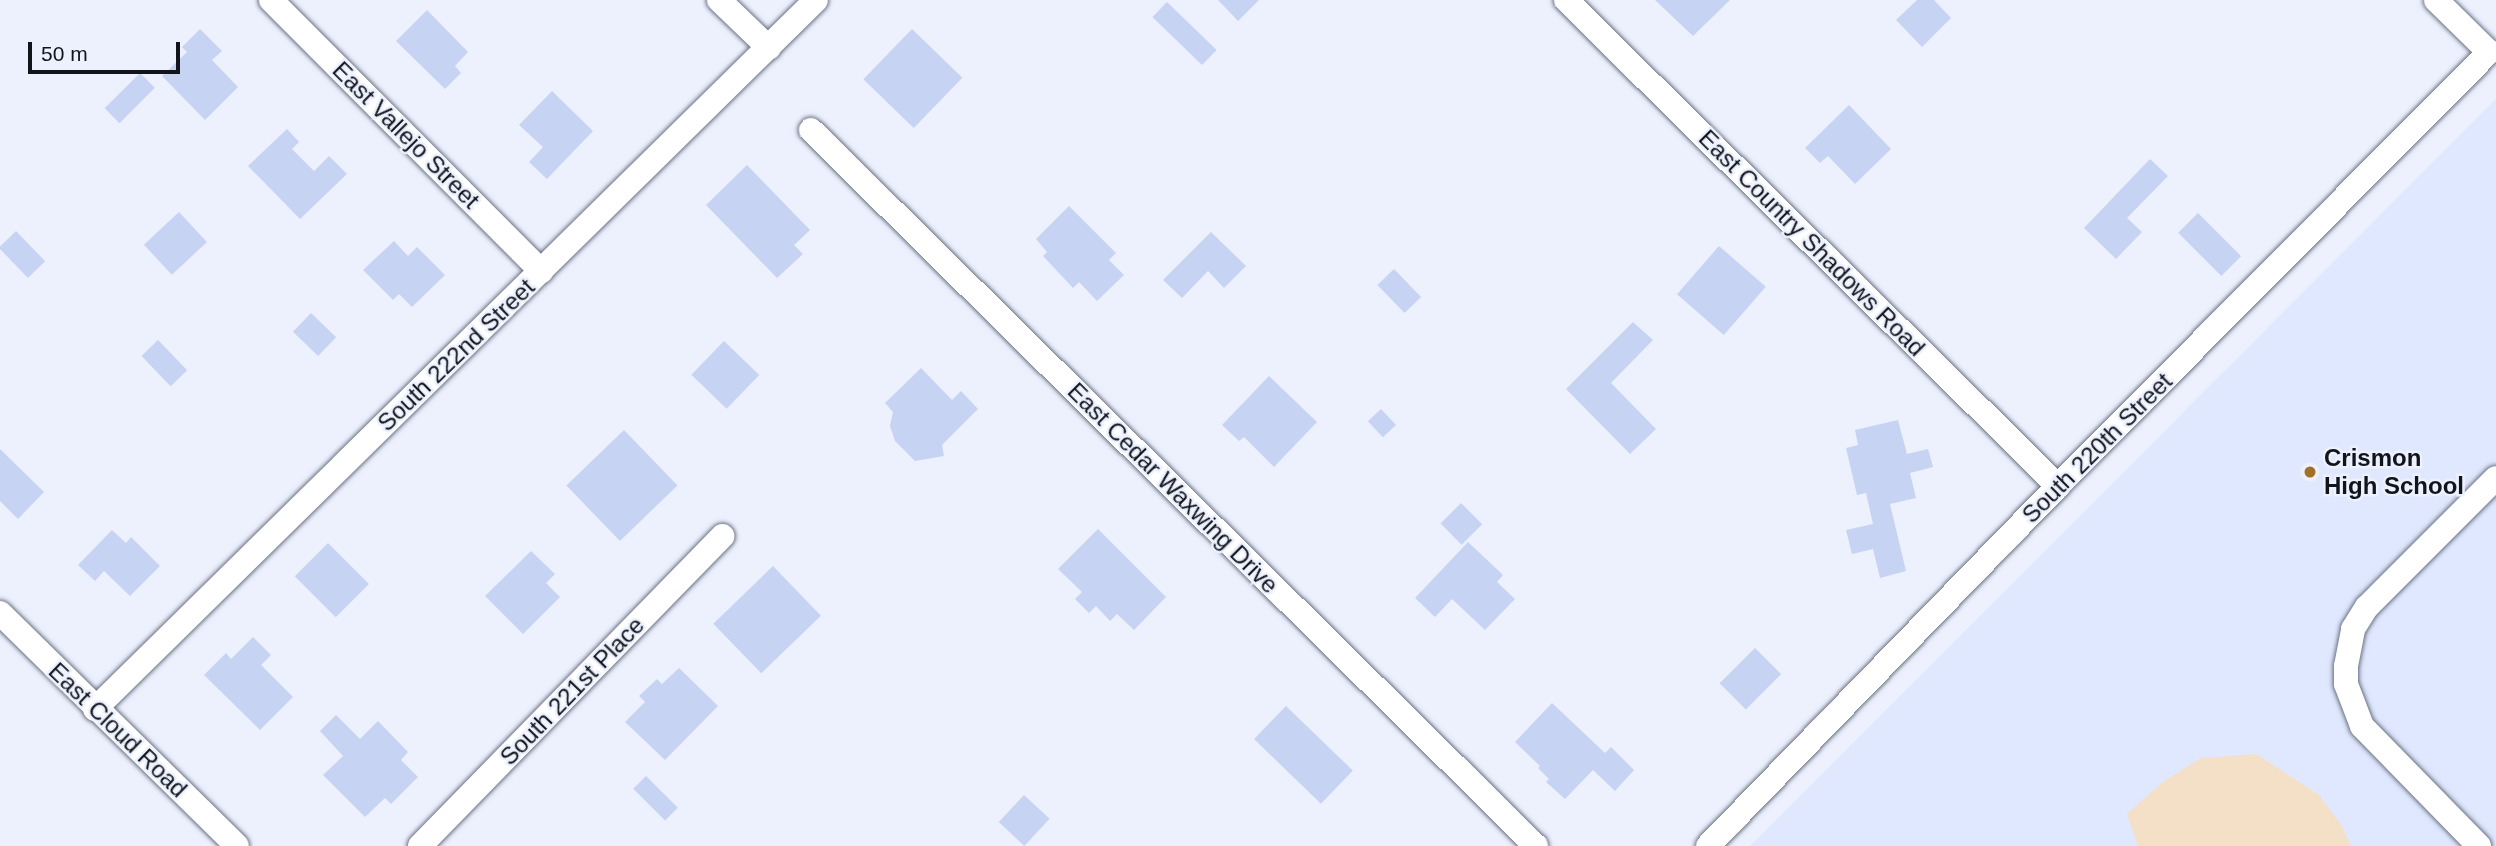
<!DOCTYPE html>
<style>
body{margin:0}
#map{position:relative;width:2496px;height:846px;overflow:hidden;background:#edf1fe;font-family:Arial,sans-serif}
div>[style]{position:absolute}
.built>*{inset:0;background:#dfe8fe}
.green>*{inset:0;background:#f4dfc7}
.building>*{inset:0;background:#c7d3f3;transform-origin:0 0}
.roads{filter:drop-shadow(0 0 2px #6b7284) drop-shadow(0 0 2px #6b7284)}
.minor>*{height:24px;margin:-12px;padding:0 12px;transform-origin:12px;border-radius:12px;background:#fff}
.dots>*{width:19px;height:19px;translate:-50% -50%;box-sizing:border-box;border:4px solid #edf1fe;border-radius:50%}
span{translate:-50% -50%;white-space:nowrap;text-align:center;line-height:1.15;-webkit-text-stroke:5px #edf1fe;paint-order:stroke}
.street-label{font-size:24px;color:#11141b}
.poi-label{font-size:24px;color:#11141b;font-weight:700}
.left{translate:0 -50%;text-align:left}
.scale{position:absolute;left:28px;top:42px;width:152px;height:32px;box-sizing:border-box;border:4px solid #11141b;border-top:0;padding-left:9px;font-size:21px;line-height:24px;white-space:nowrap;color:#11141b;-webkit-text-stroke:5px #edf1fe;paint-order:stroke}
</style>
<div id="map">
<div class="built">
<div style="clip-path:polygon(2496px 99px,2496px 846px,1750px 846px)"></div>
</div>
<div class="green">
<div style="clip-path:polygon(2256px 754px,2319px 795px,2341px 825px,2351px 846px,2138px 846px,2127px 814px,2163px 782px,2201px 758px)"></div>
</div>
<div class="building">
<div style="clip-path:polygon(1218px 0,1259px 0,1238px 21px)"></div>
<div style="clip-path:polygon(1655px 0,1730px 0,1693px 36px)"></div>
<div style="clip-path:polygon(1917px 0,1934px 0,1951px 18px,1922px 47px,1896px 20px)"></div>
<div style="left:1167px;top:2px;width:69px;height:21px;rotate:44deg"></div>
<div style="clip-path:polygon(427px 10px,468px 52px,455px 66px,461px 73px,445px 89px,396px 41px)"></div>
<div style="clip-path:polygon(200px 29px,222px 51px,212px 60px,238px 87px,205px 120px,162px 76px,187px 52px,182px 47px)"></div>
<div style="left:912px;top:29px;width:70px;height:70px;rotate:44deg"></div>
<div style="left:140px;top:73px;width:21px;height:50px;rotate:45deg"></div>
<div style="clip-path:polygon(552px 91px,593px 131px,547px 179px,529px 162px,543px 147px,519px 125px)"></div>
<div style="clip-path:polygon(1849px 105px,1891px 149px,1855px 184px,1828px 156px,1820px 163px,1805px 148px)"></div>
<div style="clip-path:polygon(287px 129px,299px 142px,292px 149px,314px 171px,329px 156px,347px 174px,300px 219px,248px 166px)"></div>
<div style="clip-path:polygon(2150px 159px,2168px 176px,2127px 218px,2142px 232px,2116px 259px,2084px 228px)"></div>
<div style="clip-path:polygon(747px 165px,810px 230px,794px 245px,803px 254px,777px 278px,706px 205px)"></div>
<div style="clip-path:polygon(1069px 206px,1116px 253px,1109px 260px,1124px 275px,1097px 301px,1079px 282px,1073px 288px,1043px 256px,1047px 252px,1036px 239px)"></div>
<div style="left:179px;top:212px;width:41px;height:48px;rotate:47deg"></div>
<div style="left:2198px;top:213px;width:61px;height:28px;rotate:45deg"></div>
<div style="left:16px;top:231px;width:42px;height:24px;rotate:46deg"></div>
<div style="clip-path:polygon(1211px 232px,1246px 266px,1224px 288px,1208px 271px,1182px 298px,1163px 280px)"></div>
<div style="clip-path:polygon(394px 241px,408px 256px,417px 247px,445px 275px,412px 307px,399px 294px,393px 300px,363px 270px)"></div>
<div style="left:1719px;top:246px;width:62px;height:64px;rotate:41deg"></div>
<div style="left:1394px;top:269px;width:39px;height:23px;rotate:46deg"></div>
<div style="left:311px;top:313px;width:35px;height:26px;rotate:44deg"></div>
<div style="clip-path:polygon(1633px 322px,1653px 340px,1611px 383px,1656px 429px,1630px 454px,1566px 389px)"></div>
<div style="left:158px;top:340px;width:42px;height:23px;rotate:46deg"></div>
<div style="left:724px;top:341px;width:49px;height:47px;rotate:44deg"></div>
<div style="clip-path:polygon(921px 368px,952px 400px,961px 391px,978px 409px,942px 445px,944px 456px,915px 461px,895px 441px,890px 426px,893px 412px,885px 403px)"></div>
<div style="clip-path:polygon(1269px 376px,1317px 422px,1274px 467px,1244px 437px,1239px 441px,1222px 425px)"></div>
<div style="left:1381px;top:409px;width:22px;height:18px;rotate:47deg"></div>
<div style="clip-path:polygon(1898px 420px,1907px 454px,1928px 449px,1933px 467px,1910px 473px,1916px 498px,1890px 504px,1906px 571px,1880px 578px,1873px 549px,1852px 554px,1846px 530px,1873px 524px,1866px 493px,1857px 495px,1846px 448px,1858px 445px,1855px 430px)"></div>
<div style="left:624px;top:430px;width:77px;height:80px;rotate:46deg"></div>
<div style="clip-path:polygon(0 449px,44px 492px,18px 519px,0 501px)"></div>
<div style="left:1461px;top:503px;width:30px;height:29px;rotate:45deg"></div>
<div style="clip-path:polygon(1098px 529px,1166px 597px,1134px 630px,1117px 614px,1110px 621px,1096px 606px,1089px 613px,1075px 599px,1082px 592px,1058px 569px)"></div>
<div style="clip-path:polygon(112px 530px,126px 543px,131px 537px,160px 566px,130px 596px,104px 571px,95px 581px,78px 565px)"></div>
<div style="clip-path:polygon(1468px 542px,1503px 575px,1497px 582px,1515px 599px,1485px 630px,1452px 599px,1435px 617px,1415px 598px)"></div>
<div style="left:328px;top:543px;width:58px;height:47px;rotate:45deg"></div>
<div style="clip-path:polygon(531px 551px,555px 574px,546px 583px,560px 597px,523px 634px,485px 596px)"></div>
<div style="left:773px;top:566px;width:69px;height:83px;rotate:46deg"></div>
<div style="clip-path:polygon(253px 637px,271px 655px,261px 665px,293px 697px,260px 730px,204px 675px,226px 653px,231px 659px)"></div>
<div style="left:1755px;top:648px;width:37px;height:50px;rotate:45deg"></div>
<div style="clip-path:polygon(679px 668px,718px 706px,665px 760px,625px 722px,645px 702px,639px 696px,657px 679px,662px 684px)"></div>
<div style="clip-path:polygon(1552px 703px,1605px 753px,1611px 747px,1634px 770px,1615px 791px,1593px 770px,1565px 799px,1546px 782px,1549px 779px,1538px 768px,1540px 766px,1515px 742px)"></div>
<div style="left:1286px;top:706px;width:93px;height:46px;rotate:44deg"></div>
<div style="clip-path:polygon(336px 715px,360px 739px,378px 721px,408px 752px,401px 760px,418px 777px,391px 804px,385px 798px,365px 817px,323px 775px,343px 756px,320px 731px)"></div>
<div style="left:646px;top:776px;width:45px;height:18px;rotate:45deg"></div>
<div style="left:1024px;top:795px;width:35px;height:37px;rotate:43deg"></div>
</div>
<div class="roads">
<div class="minor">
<div style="left:271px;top:0;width:383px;rotate:45.1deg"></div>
<div style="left:719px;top:0;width:69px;rotate:43.8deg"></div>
<div style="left:1566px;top:0;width:692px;rotate:44.65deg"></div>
<div style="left:2436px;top:0;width:74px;rotate:44.5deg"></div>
<div style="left:811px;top:130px;width:1019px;rotate:44.64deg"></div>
<div style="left:0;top:613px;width:332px;rotate:44.5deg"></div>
<div style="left:95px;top:709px;width:1011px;rotate:-44.52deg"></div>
<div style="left:420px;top:846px;width:433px;rotate:-45.7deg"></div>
<div style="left:1708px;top:846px;width:502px;rotate:-45.81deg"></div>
<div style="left:2058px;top:486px;width:612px;rotate:-45.2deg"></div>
<div style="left:2479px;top:846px;width:168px;rotate:-134.3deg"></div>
<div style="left:2362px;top:726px;width:45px;rotate:-110.9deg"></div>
<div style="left:2346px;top:684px;width:18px;rotate:-90deg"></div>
<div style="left:2346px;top:666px;width:38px;rotate:-79deg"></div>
<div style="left:2353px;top:629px;width:26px;rotate:-58deg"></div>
<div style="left:2367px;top:607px;width:182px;rotate:-45deg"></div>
</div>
</div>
<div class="dots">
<div style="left:2310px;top:472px;background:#a37027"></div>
</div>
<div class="street-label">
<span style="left:406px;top:135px;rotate:45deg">East Vallejo Street</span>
<span style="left:1812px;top:243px;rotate:45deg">East Country Shadows Road</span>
<span style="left:456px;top:355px;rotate:-44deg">South 222nd Street</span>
<span style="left:2097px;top:448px;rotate:-45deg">South 220th Street</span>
<span style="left:1173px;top:488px;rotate:45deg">East Cedar Waxwing Drive</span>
<span style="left:572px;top:691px;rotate:-46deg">South 221st Place</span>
<span style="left:118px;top:730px;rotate:44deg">East Cloud Road</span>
</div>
<div class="poi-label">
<span class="left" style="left:2324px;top:472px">Crismon<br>High School</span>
</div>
<div class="scale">50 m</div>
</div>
